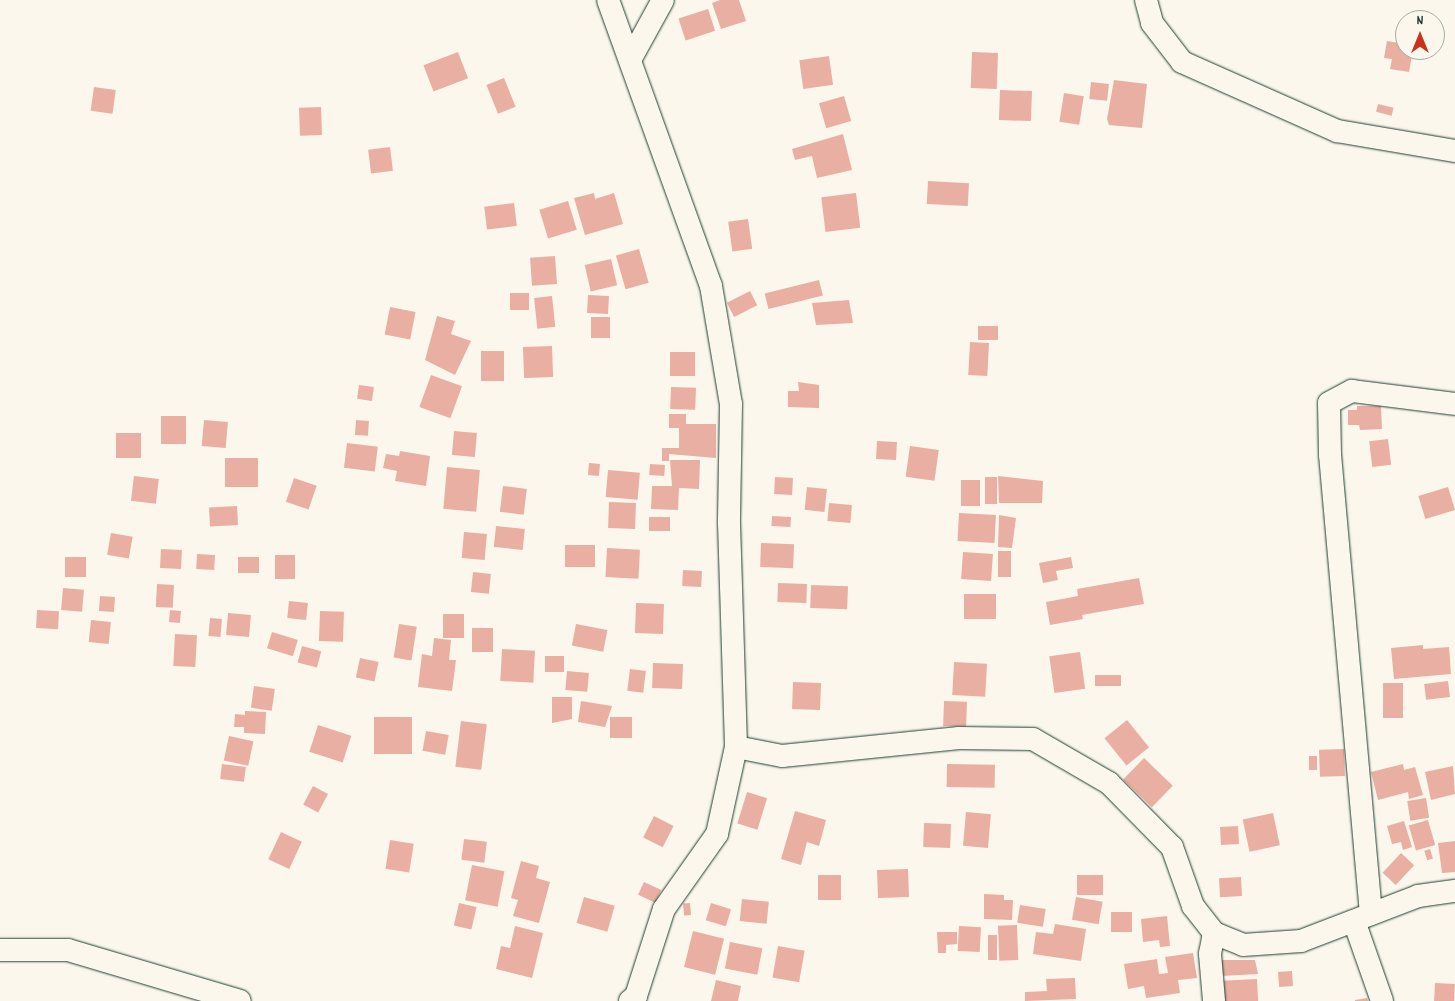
<!DOCTYPE html>
<style>
body{margin:0}
#map{position:relative;width:1455px;height:1001px;overflow:hidden;background:#fbf7ec;font-family:Dekko,sans-serif}
div>[style]{position:absolute}
.building>*{inset:0;background:#e9afa2;transform-origin:0 0}
.roads{filter:drop-shadow(0 0 1px #1f3d34) drop-shadow(0 0 1px #1f3d34)}
.street>*{height:22px;margin:-11px;padding:0 11px;transform-origin:11px;border-radius:11px;background:#fbf7ec}
span{translate:-50% -50%;white-space:nowrap;text-align:center;line-height:1.15;-webkit-text-stroke:4.5px #fbf7ec;paint-order:stroke}
.north{position:absolute;left:1395px;top:10px;width:50px;height:50px;box-sizing:border-box;background:#fbf7ec;border:1px solid #a3ada2;border-radius:50%;rotate:0deg;font-size:14px;font-weight:700;line-height:20px;text-align:center;color:#1f3d34}
.north::after{content:'';display:block;margin:auto;width:18px;height:22px;background:#c8321e;clip-path:polygon(50% 0,100% 100%,50% 72%,0 100%)}
</style>
<div id="map">
<div class="building">
<div style="clip-path:polygon(720px 0,739px 0,746px 21px,721px 29px,712px 3px)"></div>
<div style="left:708px;top:9px;width:23px;height:31px;rotate:72deg"></div>
<div style="clip-path:polygon(1387px 41px,1405px 44px,1405px 50px,1413px 50px,1409px 72px,1390px 69px,1392px 59px,1384px 58px)"></div>
<div style="left:458px;top:52px;width:28px;height:37px;rotate:69deg"></div>
<div style="left:972px;top:52px;width:26px;height:36px;rotate:2deg"></div>
<div style="left:829px;top:56px;width:29px;height:30px;rotate:82deg"></div>
<div style="left:504px;top:78px;width:31px;height:19px;rotate:68deg"></div>
<div style="clip-path:polygon(1114px 80px,1147px 84px,1142px 128px,1109px 125px,1107px 119px)"></div>
<div style="left:1091px;top:82px;width:18px;height:17px;rotate:6deg"></div>
<div style="left:94px;top:87px;width:22px;height:24px;rotate:8deg"></div>
<div style="left:1000px;top:90px;width:32px;height:30px;rotate:2deg"></div>
<div style="left:1064px;top:93px;width:20px;height:29px;rotate:9deg"></div>
<div style="left:844px;top:96px;width:26px;height:26px;rotate:74deg"></div>
<div style="left:1378px;top:104px;width:16px;height:8px;rotate:14deg"></div>
<div style="left:321px;top:107px;width:28px;height:22px;rotate:88deg"></div>
<div style="clip-path:polygon(843px 134px,852px 170px,817px 178px,812px 156px,795px 160px,792px 149px)"></div>
<div style="left:390px;top:147px;width:24px;height:22px;rotate:83deg"></div>
<div style="left:928px;top:181px;width:41px;height:23px;rotate:3deg"></div>
<div style="clip-path:polygon(594px 193px,595px 199px,614px 193px,623px 224px,585px 235px,574px 198px)"></div>
<div style="left:856px;top:193px;width:35px;height:35px;rotate:83deg"></div>
<div style="left:568px;top:201px;width:30px;height:30px;rotate:73deg"></div>
<div style="left:514px;top:203px;width:23px;height:30px;rotate:83deg"></div>
<div style="left:748px;top:219px;width:30px;height:20px;rotate:82deg"></div>
<div style="left:639px;top:249px;width:35px;height:24px;rotate:74deg"></div>
<div style="left:555px;top:256px;width:28px;height:25px;rotate:86deg"></div>
<div style="left:611px;top:259px;width:27px;height:27px;rotate:77deg"></div>
<div style="left:819px;top:280px;width:16px;height:56px;rotate:76deg"></div>
<div style="left:750px;top:291px;width:16px;height:26px;rotate:63deg"></div>
<div style="left:510px;top:293px;width:19px;height:17px"></div>
<div style="left:588px;top:295px;width:21px;height:18px;rotate:3deg"></div>
<div style="left:552px;top:296px;width:31px;height:18px;rotate:84deg"></div>
<div style="clip-path:polygon(849px 300px,853px 323px,816px 325px,812px 303px)"></div>
<div style="left:390px;top:307px;width:26px;height:28px;rotate:11deg"></div>
<div style="clip-path:polygon(437px 316px,455px 321px,451px 334px,471px 341px,455px 375px,425px 360px)"></div>
<div style="left:591px;top:317px;width:19px;height:21px"></div>
<div style="left:978px;top:326px;width:20px;height:14px"></div>
<div style="left:970px;top:342px;width:19px;height:33px;rotate:3deg"></div>
<div style="left:552px;top:346px;width:31px;height:29px;rotate:88deg"></div>
<div style="left:481px;top:351px;width:23px;height:30px"></div>
<div style="left:670px;top:352px;width:25px;height:24px"></div>
<div style="left:431px;top:375px;width:33px;height:34px;rotate:20deg"></div>
<div style="clip-path:polygon(798px 382px,819px 385px,819px 408px,788px 407px,788px 391px,799px 391px)"></div>
<div style="left:359px;top:385px;width:15px;height:14px;rotate:8deg"></div>
<div style="left:671px;top:387px;width:25px;height:22px;rotate:2deg"></div>
<div style="clip-path:polygon(1357px 406px,1381px 406px,1382px 429px,1360px 430px,1359px 425px,1348px 425px,1348px 410px,1357px 410px)"></div>
<div style="clip-path:polygon(669px 414px,686px 414px,686px 424px,716px 424px,716px 458px,669px 454px,669px 461px,662px 461px,662px 448px,679px 448px,679px 428px,669px 428px)"></div>
<div style="left:161px;top:416px;width:25px;height:28px"></div>
<div style="left:204px;top:420px;width:24px;height:26px;rotate:5deg"></div>
<div style="left:356px;top:420px;width:13px;height:15px;rotate:4deg"></div>
<div style="left:454px;top:431px;width:23px;height:24px;rotate:5deg"></div>
<div style="left:141px;top:433px;width:25px;height:25px;rotate:90deg"></div>
<div style="left:1388px;top:439px;width:26px;height:19px;rotate:83deg"></div>
<div style="left:877px;top:441px;width:20px;height:18px;rotate:3deg"></div>
<div style="left:347px;top:443px;width:31px;height:25px;rotate:7deg"></div>
<div style="left:910px;top:446px;width:29px;height:31px;rotate:8deg"></div>
<div style="clip-path:polygon(400px 451px,430px 456px,426px 486px,395px 481px,397px 471px,383px 468px,386px 454px,399px 456px)"></div>
<div style="left:225px;top:458px;width:33px;height:29px"></div>
<div style="clip-path:polygon(670px 460px,700px 460px,699px 489px,679px 488px,678px 510px,651px 509px,652px 486px,672px 486px)"></div>
<div style="left:589px;top:463px;width:11px;height:12px;rotate:5deg"></div>
<div style="left:650px;top:464px;width:15px;height:11px;rotate:4deg"></div>
<div style="left:447px;top:467px;width:33px;height:42px;rotate:5deg"></div>
<div style="left:608px;top:470px;width:32px;height:27px;rotate:5deg"></div>
<div style="left:134px;top:476px;width:25px;height:25px;rotate:7deg"></div>
<div style="clip-path:polygon(998px 476px,1043px 481px,1042px 503px,999px 503px)"></div>
<div style="left:775px;top:477px;width:18px;height:17px;rotate:3deg"></div>
<div style="left:985px;top:477px;width:12px;height:27px"></div>
<div style="left:294px;top:478px;width:24px;height:25px;rotate:19deg"></div>
<div style="left:961px;top:480px;width:19px;height:26px"></div>
<div style="left:503px;top:486px;width:24px;height:26px;rotate:7deg"></div>
<div style="left:807px;top:487px;width:20px;height:23px;rotate:6deg"></div>
<div style="left:1448px;top:487px;width:24px;height:31px;rotate:73deg"></div>
<div style="left:609px;top:502px;width:27px;height:26px;rotate:2deg"></div>
<div style="left:829px;top:503px;width:23px;height:18px;rotate:5deg"></div>
<div style="left:237px;top:506px;width:19px;height:28px;rotate:87deg"></div>
<div style="left:959px;top:513px;width:37px;height:28px;rotate:3deg"></div>
<div style="clip-path:polygon(999px 515px,1016px 518px,1012px 548px,998px 547px)"></div>
<div style="left:772px;top:516px;width:19px;height:10px;rotate:3deg"></div>
<div style="left:649px;top:517px;width:21px;height:14px"></div>
<div style="left:496px;top:526px;width:29px;height:21px;rotate:6deg"></div>
<div style="left:464px;top:532px;width:23px;height:26px;rotate:5deg"></div>
<div style="left:111px;top:533px;width:22px;height:22px;rotate:10deg"></div>
<div style="left:761px;top:543px;width:33px;height:24px;rotate:2deg"></div>
<div style="left:565px;top:545px;width:30px;height:22px"></div>
<div style="left:607px;top:548px;width:33px;height:29px;rotate:3deg"></div>
<div style="left:161px;top:549px;width:21px;height:19px;rotate:3deg"></div>
<div style="left:998px;top:551px;width:13px;height:26px"></div>
<div style="left:963px;top:552px;width:30px;height:27px;rotate:4deg"></div>
<div style="left:197px;top:554px;width:18px;height:15px;rotate:3deg"></div>
<div style="left:275px;top:555px;width:20px;height:24px"></div>
<div style="left:65px;top:557px;width:21px;height:20px"></div>
<div style="left:238px;top:557px;width:21px;height:16px"></div>
<div style="clip-path:polygon(1071px 557px,1073px 568px,1056px 571px,1058px 580px,1043px 583px,1039px 563px)"></div>
<div style="left:683px;top:570px;width:19px;height:16px;rotate:3deg"></div>
<div style="left:473px;top:572px;width:18px;height:20px;rotate:6deg"></div>
<div style="clip-path:polygon(1139px 578px,1144px 604px,1082px 615px,1083px 619px,1050px 625px,1046px 602px,1078px 596px,1077px 589px)"></div>
<div style="left:778px;top:583px;width:29px;height:19px;rotate:2deg"></div>
<div style="left:157px;top:584px;width:17px;height:23px;rotate:3deg"></div>
<div style="left:811px;top:585px;width:37px;height:23px;rotate:2deg"></div>
<div style="left:63px;top:588px;width:21px;height:22px;rotate:5deg"></div>
<div style="left:964px;top:594px;width:32px;height:25px"></div>
<div style="left:100px;top:596px;width:15px;height:15px;rotate:4deg"></div>
<div style="left:289px;top:601px;width:19px;height:17px;rotate:6deg"></div>
<div style="left:636px;top:603px;width:28px;height:30px;rotate:2deg"></div>
<div style="left:37px;top:610px;width:22px;height:18px;rotate:3deg"></div>
<div style="left:170px;top:610px;width:11px;height:12px;rotate:5deg"></div>
<div style="left:320px;top:611px;width:24px;height:30px;rotate:2deg"></div>
<div style="left:228px;top:613px;width:23px;height:22px;rotate:5deg"></div>
<div style="left:443px;top:614px;width:21px;height:24px"></div>
<div style="left:210px;top:618px;width:12px;height:18px;rotate:5deg"></div>
<div style="left:91px;top:620px;width:20px;height:22px;rotate:6deg"></div>
<div style="left:399px;top:624px;width:18px;height:34px;rotate:9deg"></div>
<div style="left:576px;top:624px;width:32px;height:22px;rotate:11deg"></div>
<div style="left:472px;top:628px;width:21px;height:24px"></div>
<div style="left:272px;top:632px;width:27px;height:17px;rotate:17deg"></div>
<div style="left:175px;top:634px;width:22px;height:32px;rotate:3deg"></div>
<div style="clip-path:polygon(434px 638px,451px 640px,449px 660px,456px 660px,452px 691px,418px 687px,422px 654px,432px 656px)"></div>
<div style="clip-path:polygon(1423px 645px,1423px 649px,1449px 647px,1451px 674px,1394px 679px,1391px 648px)"></div>
<div style="left:302px;top:646px;width:20px;height:17px;rotate:15deg"></div>
<div style="left:502px;top:649px;width:33px;height:32px;rotate:3deg"></div>
<div style="left:1080px;top:652px;width:37px;height:31px;rotate:82deg"></div>
<div style="left:545px;top:656px;width:19px;height:16px"></div>
<div style="left:360px;top:658px;width:19px;height:20px;rotate:12deg"></div>
<div style="left:954px;top:662px;width:33px;height:33px;rotate:3deg"></div>
<div style="left:653px;top:663px;width:30px;height:25px;rotate:2deg"></div>
<div style="left:630px;top:669px;width:16px;height:22px;rotate:7deg"></div>
<div style="left:567px;top:671px;width:22px;height:19px;rotate:5deg"></div>
<div style="left:1121px;top:675px;width:11px;height:26px;rotate:90deg"></div>
<div style="left:1448px;top:681px;width:16px;height:24px;rotate:83deg"></div>
<div style="left:793px;top:682px;width:28px;height:27px;rotate:2deg"></div>
<div style="left:1383px;top:683px;width:20px;height:35px"></div>
<div style="left:254px;top:686px;width:21px;height:22px;rotate:8deg"></div>
<div style="clip-path:polygon(552px 697px,572px 697px,572px 719px,552px 723px)"></div>
<div style="clip-path:polygon(581px 701px,612px 706px,605px 727px,578px 722px)"></div>
<div style="left:944px;top:701px;width:23px;height:25px;rotate:2deg"></div>
<div style="clip-path:polygon(245px 711px,266px 712px,265px 734px,244px 733px,244px 727px,234px 727px,235px 714px,245px 715px)"></div>
<div style="left:412px;top:717px;width:37px;height:38px;rotate:90deg"></div>
<div style="left:610px;top:717px;width:22px;height:21px"></div>
<div style="left:1127px;top:720px;width:35px;height:29px;rotate:51deg"></div>
<div style="left:461px;top:721px;width:26px;height:46px;rotate:7deg"></div>
<div style="left:318px;top:725px;width:35px;height:28px;rotate:18deg"></div>
<div style="left:426px;top:731px;width:23px;height:20px;rotate:10deg"></div>
<div style="left:229px;top:736px;width:25px;height:25px;rotate:12deg"></div>
<div style="left:1344px;top:749px;width:27px;height:25px;rotate:88deg"></div>
<div style="left:1309px;top:756px;width:8px;height:14px"></div>
<div style="left:1144px;top:758px;width:40px;height:30px;rotate:44deg"></div>
<div style="left:222px;top:764px;width:24px;height:15px;rotate:7deg"></div>
<div style="left:947px;top:764px;width:48px;height:23px;rotate:1deg"></div>
<div style="clip-path:polygon(1403px 764px,1404px 770px,1415px 767px,1423px 795px,1409px 799px,1408px 792px,1378px 800px,1371px 772px)"></div>
<div style="clip-path:polygon(1453px 766px,1455px 794px,1431px 800px,1425px 772px)"></div>
<div style="left:313px;top:786px;width:17px;height:21px;rotate:28deg"></div>
<div style="left:747px;top:792px;width:21px;height:33px;rotate:17deg"></div>
<div style="left:1426px;top:798px;width:20px;height:19px;rotate:81deg"></div>
<div style="clip-path:polygon(795px 811px,826px 820px,819px 846px,807px 842px,801px 865px,781px 859px)"></div>
<div style="left:966px;top:812px;width:25px;height:34px;rotate:5deg"></div>
<div style="left:1273px;top:813px;width:33px;height:31px;rotate:78deg"></div>
<div style="left:654px;top:816px;width:22px;height:24px;rotate:27deg"></div>
<div style="left:1428px;top:820px;width:26px;height:20px;rotate:74deg"></div>
<div style="clip-path:polygon(1404px 821px,1412px 847px,1403px 850px,1401px 842px,1392px 844px,1387px 826px)"></div>
<div style="left:924px;top:823px;width:27px;height:24px;rotate:2deg"></div>
<div style="left:1238px;top:826px;width:18px;height:18px;rotate:87deg"></div>
<div style="left:281px;top:832px;width:23px;height:30px;rotate:25deg"></div>
<div style="left:464px;top:839px;width:23px;height:21px;rotate:7deg"></div>
<div style="left:390px;top:840px;width:24px;height:29px;rotate:9deg"></div>
<div style="clip-path:polygon(1455px 841px,1455px 872px,1442px 873px,1438px 843px)"></div>
<div style="left:1430px;top:849px;width:10px;height:6px;rotate:73deg"></div>
<div style="left:1401px;top:853px;width:18px;height:27px;rotate:43deg"></div>
<div style="clip-path:polygon(521px 861px,539px 866px,536px 878px,550px 882px,539px 923px,513px 916px,518px 900px,511px 898px)"></div>
<div style="left:472px;top:865px;width:33px;height:36px;rotate:11deg"></div>
<div style="left:908px;top:869px;width:28px;height:31px;rotate:88deg"></div>
<div style="left:818px;top:875px;width:23px;height:25px"></div>
<div style="left:1077px;top:875px;width:26px;height:20px"></div>
<div style="left:1241px;top:877px;width:19px;height:22px;rotate:87deg"></div>
<div style="left:644px;top:882px;width:19px;height:14px;rotate:25deg"></div>
<div style="clip-path:polygon(984px 894px,1004px 895px,1004px 900px,1013px 900px,1012px 920px,984px 919px)"></div>
<div style="left:584px;top:897px;width:32px;height:27px;rotate:16deg"></div>
<div style="left:1076px;top:897px;width:27px;height:23px;rotate:10deg"></div>
<div style="left:742px;top:899px;width:27px;height:22px;rotate:6deg"></div>
<div style="left:459px;top:903px;width:18px;height:23px;rotate:13deg"></div>
<div style="left:690px;top:903px;width:12px;height:7px;rotate:85deg"></div>
<div style="left:711px;top:903px;width:21px;height:18px;rotate:17deg"></div>
<div style="left:1020px;top:905px;width:26px;height:18px;rotate:9deg"></div>
<div style="left:1132px;top:912px;width:20px;height:21px;rotate:90deg"></div>
<div style="clip-path:polygon(1167px 916px,1170px 946px,1160px 947px,1159px 940px,1143px 942px,1141px 919px)"></div>
<div style="clip-path:polygon(1055px 924px,1086px 929px,1081px 961px,1033px 954px,1036px 932px,1053px 934px)"></div>
<div style="left:1017px;top:925px;width:35px;height:19px;rotate:88deg"></div>
<div style="clip-path:polygon(515px 926px,543px 933px,532px 978px,496px 969px,501px 946px,510px 948px)"></div>
<div style="left:959px;top:926px;width:22px;height:25px;rotate:3deg"></div>
<div style="left:693px;top:931px;width:32px;height:37px;rotate:14deg"></div>
<div style="clip-path:polygon(937px 932px,957px 932px,957px 944px,946px 945px,946px 953px,938px 953px)"></div>
<div style="left:997px;top:935px;width:25px;height:9px;rotate:90deg"></div>
<div style="left:730px;top:942px;width:33px;height:27px;rotate:11deg"></div>
<div style="left:778px;top:946px;width:27px;height:32px;rotate:10deg"></div>
<div style="clip-path:polygon(1193px 953px,1197px 978px,1178px 980px,1180px 993px,1146px 998px,1144px 986px,1128px 989px,1124px 964px,1157px 959px,1159px 974px,1168px 973px,1165px 957px)"></div>
<div style="clip-path:polygon(1222px 960px,1255px 960px,1258px 974px,1222px 976px)"></div>
<div style="left:1292px;top:971px;width:15px;height:14px;rotate:86deg"></div>
<div style="clip-path:polygon(1075px 978px,1076px 999px,1025px 1001px,1025px 992px,1047px 991px,1046px 979px)"></div>
<div style="left:1257px;top:979px;width:22px;height:44px;rotate:87deg"></div>
<div style="clip-path:polygon(716px 980px,741px 986px,738px 1001px,711px 1001px)"></div>
<div style="left:1435px;top:983px;width:20px;height:18px;rotate:3deg"></div>
<div style="clip-path:polygon(1367px 998px,1368px 1001px,1355px 1001px,1355px 1000px)"></div>
</div>
<div class="roads">
<div class="street">
<div style="left:608px;top:0;width:304px;rotate:70.2deg"></div>
<div style="left:711px;top:286px;width:120px;rotate:80.4deg"></div>
<div style="left:731px;top:404px;width:119px;rotate:91deg"></div>
<div style="left:729px;top:523px;width:224px;rotate:88.2deg"></div>
<div style="left:736px;top:747px;width:47px;rotate:11.1deg"></div>
<div style="left:782px;top:756px;width:178px;rotate:-5.8deg"></div>
<div style="left:959px;top:738px;width:74px;rotate:0.8deg"></div>
<div style="left:1033px;top:739px;width:88px;rotate:30.1deg"></div>
<div style="left:1109px;top:783px;width:90px;rotate:45.5deg"></div>
<div style="left:1172px;top:847px;width:63px;rotate:70.4deg"></div>
<div style="left:1193px;top:906px;width:34px;rotate:52deg"></div>
<div style="left:1214px;top:933px;width:31px;rotate:22deg"></div>
<div style="left:1243px;top:945px;width:58px;rotate:-3.9deg"></div>
<div style="left:1301px;top:941px;width:125px;rotate:-21deg"></div>
<div style="left:1418px;top:896px;width:37px;rotate:-8deg"></div>
<div style="left:1146px;top:0;width:24px;rotate:75deg"></div>
<div style="left:1152px;top:23px;width:49px;rotate:52.4deg"></div>
<div style="left:1182px;top:62px;width:170px;rotate:24deg"></div>
<div style="left:1337px;top:131px;width:120px;rotate:9.6deg"></div>
<div style="left:630px;top:60px;width:68px;rotate:-61.2deg"></div>
<div style="left:1371px;top:914px;width:461px;rotate:-95.1deg"></div>
<div style="left:1330px;top:455px;width:52px;rotate:-91.1deg"></div>
<div style="left:1329px;top:403px;width:26px;rotate:-28deg"></div>
<div style="left:1352px;top:391px;width:104px;rotate:7.2deg"></div>
<div style="left:1354px;top:921px;width:85px;rotate:70.7deg"></div>
<div style="left:1214px;top:933px;width:21px;rotate:101deg"></div>
<div style="left:1210px;top:954px;width:47px;rotate:85.1deg"></div>
<div style="left:0;top:950px;width:68px"></div>
<div style="left:68px;top:950px;width:179px;rotate:16.5deg"></div>
<div style="left:630px;top:1001px;width:8px;rotate:-40deg"></div>
<div style="left:636px;top:996px;width:91px;rotate:-72.2deg"></div>
<div style="left:664px;top:909px;width:92px;rotate:-54.8deg"></div>
<div style="left:717px;top:834px;width:89px;rotate:-77.7deg"></div>
</div>
</div>
<div class="north">N</div>
</div>
